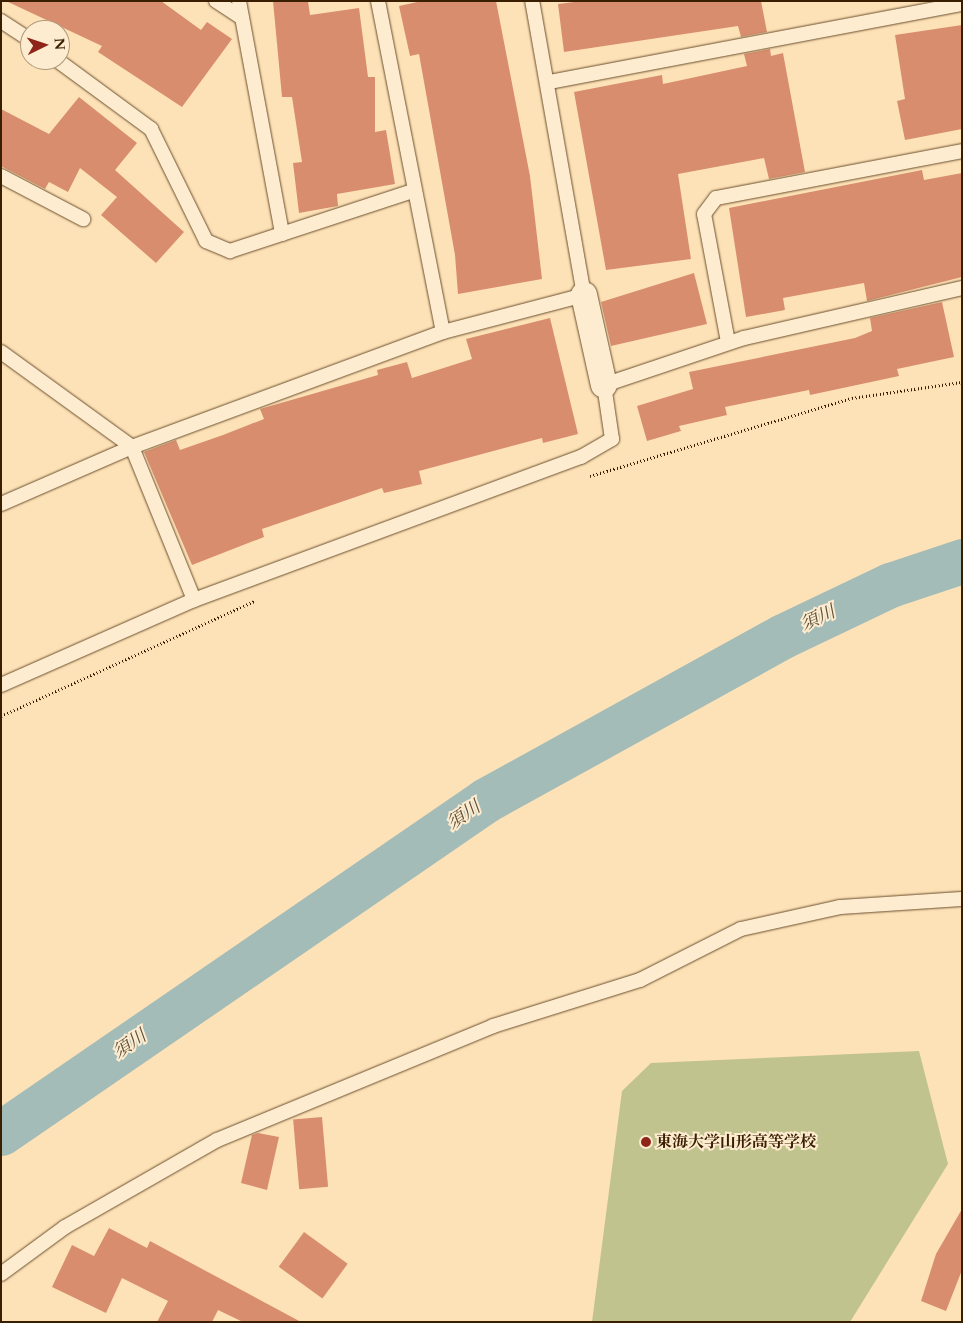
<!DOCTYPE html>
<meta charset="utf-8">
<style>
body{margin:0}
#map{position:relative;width:963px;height:1323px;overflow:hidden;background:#fee2b7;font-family:Cardo,"Noto Serif JP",serif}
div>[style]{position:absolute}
.green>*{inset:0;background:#c0c38e}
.river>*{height:45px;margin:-22.5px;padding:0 22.5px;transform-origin:22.5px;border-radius:22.5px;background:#a3bcb8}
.building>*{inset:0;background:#d88e6e;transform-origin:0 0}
.path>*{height:3px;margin-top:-1.5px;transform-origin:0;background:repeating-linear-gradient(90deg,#391e00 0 1px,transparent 0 3.5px)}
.roads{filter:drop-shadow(0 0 1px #6a4f2e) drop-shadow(0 0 1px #6a4f2e)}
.lane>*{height:14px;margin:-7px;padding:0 7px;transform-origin:7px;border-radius:7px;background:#feecd0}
.street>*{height:26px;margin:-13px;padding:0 13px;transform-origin:13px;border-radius:13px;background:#feecd0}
.dots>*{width:14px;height:14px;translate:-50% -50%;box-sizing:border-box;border:2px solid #feecd0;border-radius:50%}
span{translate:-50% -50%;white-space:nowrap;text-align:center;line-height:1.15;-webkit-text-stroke:4px #feecd0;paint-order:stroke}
.poi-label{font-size:16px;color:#391e00;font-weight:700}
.left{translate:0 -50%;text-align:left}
.water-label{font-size:18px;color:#594d37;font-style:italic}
.frame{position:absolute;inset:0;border:2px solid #391e00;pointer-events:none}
.north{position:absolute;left:20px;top:20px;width:50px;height:50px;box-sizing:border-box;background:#feecd0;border:1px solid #af9a7d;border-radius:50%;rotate:86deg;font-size:14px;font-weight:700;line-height:20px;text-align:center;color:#391e00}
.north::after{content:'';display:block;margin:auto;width:18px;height:22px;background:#8f2418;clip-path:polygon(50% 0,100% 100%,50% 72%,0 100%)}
</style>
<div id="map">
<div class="green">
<div style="clip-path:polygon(919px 1051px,948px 1164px,850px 1322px,592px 1322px,622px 1091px,651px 1063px)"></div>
</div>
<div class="river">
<div style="left:1px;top:1133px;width:588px;rotate:-34.47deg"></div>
<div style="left:486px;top:800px;width:339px;rotate:-28.9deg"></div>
<div style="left:783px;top:636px;width:119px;rotate:-25.5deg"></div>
<div style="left:890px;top:585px;width:76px;rotate:-18.4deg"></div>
</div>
<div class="building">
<div style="clip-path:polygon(6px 1px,161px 1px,201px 30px,207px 22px,232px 39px,182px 107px,98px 52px,102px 46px)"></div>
<div style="clip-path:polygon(273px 1px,308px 1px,310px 15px,359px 8px,368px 77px,375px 77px,375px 132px,386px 130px,395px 184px,337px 194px,338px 206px,299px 213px,293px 163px,302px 162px,292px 97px,282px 97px)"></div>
<div style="clip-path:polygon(422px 1px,496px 1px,530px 176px,542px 279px,458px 294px,455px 255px,419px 54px,410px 56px,399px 6px)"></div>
<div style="clip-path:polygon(582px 1px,761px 1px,767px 32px,741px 37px,738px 26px,564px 52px,558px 4px)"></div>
<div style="clip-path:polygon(962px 25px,962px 129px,905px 140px,897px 101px,905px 99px,895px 35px)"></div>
<div style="clip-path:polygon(770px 49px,771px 56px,783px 53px,805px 172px,769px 179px,764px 158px,678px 174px,691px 259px,606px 270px,574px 92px,662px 75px,663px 84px,747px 66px,744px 54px)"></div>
<div style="clip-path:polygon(79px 97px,137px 143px,115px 170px,184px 232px,156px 263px,101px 215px,117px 197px,80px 168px,68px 192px,49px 182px,45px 189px,1px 166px,1px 109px,49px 134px)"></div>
<div style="clip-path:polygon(922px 170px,924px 180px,962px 173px,962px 277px,867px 301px,864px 283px,783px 298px,785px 310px,746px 317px,729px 208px)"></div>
<div style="clip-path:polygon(694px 273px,707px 324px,611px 346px,601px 302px)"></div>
<div style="clip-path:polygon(942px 302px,954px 357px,897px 369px,899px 376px,810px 395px,809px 390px,725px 407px,727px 415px,679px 426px,681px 431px,647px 441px,637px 406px,693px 389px,689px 372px,855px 338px,872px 331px,870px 318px)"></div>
<div style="clip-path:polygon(550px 318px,578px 434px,543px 443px,542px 438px,419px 471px,422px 484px,384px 493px,382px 488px,262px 529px,264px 537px,192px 565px,144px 452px,176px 440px,180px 450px,223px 435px,264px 419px,260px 409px,378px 375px,377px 370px,407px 362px,412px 378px,472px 359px,466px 339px)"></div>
<div style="left:322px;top:1117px;width:70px;height:29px;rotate:85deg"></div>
<div style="clip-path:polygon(258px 1133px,279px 1137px,267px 1190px,241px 1183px,252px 1135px)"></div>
<div style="clip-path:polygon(962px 1209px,962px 1270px,946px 1311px,921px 1301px,936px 1254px)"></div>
<div style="clip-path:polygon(109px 1228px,147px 1248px,150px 1241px,301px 1322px,243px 1322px,218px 1310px,212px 1322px,157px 1322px,168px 1301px,122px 1278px,106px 1313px,52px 1287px,72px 1245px,94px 1256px)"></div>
<div style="left:304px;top:1232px;width:54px;height:43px;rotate:36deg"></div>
</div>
<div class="path">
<div style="left:590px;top:476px;width:273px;rotate:-16.6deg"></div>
<div style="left:852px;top:398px;width:111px;rotate:-8.3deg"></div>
<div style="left:1px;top:716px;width:278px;rotate:-24.4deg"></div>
</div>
<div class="roads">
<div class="lane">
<div style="left:216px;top:1px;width:31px;rotate:33deg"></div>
<div style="left:239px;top:1px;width:237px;rotate:79.5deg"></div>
<div style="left:378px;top:1px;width:337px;rotate:78.9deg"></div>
<div style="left:1px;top:21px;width:35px;rotate:33deg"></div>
<div style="left:57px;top:60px;width:117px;rotate:36.3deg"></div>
<div style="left:151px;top:129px;width:125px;rotate:63.8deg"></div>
<div style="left:206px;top:241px;width:26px;rotate:23deg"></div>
<div style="left:230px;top:251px;width:193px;rotate:-18.2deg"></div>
<div style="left:549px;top:82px;width:420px;rotate:-10.7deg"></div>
<div style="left:1px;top:176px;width:93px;rotate:27.7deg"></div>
<div style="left:728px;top:342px;width:130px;rotate:-100.6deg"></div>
<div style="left:704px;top:214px;width:20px;rotate:-53deg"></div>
<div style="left:716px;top:198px;width:250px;rotate:-10.8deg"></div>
<div style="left:1px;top:352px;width:162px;rotate:35.9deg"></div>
<div style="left:132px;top:447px;width:165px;rotate:67.9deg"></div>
<div style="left:1px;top:504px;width:143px;rotate:-23.5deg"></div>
<div style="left:132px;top:447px;width:332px;rotate:-20.3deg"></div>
<div style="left:443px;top:332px;width:146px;rotate:-14.7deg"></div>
<div style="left:584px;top:295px;width:299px;rotate:-100deg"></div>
<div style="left:1px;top:685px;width:211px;rotate:-23.8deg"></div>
<div style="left:194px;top:600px;width:413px;rotate:-20.3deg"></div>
<div style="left:581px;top:457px;width:36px;rotate:-30deg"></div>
<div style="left:612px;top:439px;width:55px;rotate:-98.4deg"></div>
<div style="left:604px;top:385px;width:148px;rotate:-18.6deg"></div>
<div style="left:744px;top:338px;width:224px;rotate:-12.9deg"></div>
<div style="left:1px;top:1274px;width:79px;rotate:-36.3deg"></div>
<div style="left:65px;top:1227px;width:175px;rotate:-29.8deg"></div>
<div style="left:217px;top:1140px;width:299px;rotate:-22.4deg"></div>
<div style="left:493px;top:1026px;width:154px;rotate:-17.4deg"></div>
<div style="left:640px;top:980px;width:113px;rotate:-26.8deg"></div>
<div style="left:741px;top:929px;width:101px;rotate:-12.5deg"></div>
<div style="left:840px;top:907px;width:122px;rotate:-3.8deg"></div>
</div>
<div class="street">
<div style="left:584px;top:295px;width:92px;rotate:77.5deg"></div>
</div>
</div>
<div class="dots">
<div style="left:646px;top:1142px;background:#8f2418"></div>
</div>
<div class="poi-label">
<span class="left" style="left:656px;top:1142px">東海大学山形高等学校</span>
</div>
<div class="water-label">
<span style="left:818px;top:619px;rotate:-25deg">須川</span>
<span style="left:464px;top:816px;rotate:-34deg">須川</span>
<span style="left:130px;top:1045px;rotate:-34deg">須川</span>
</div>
<div class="frame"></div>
<div class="north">N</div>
</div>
